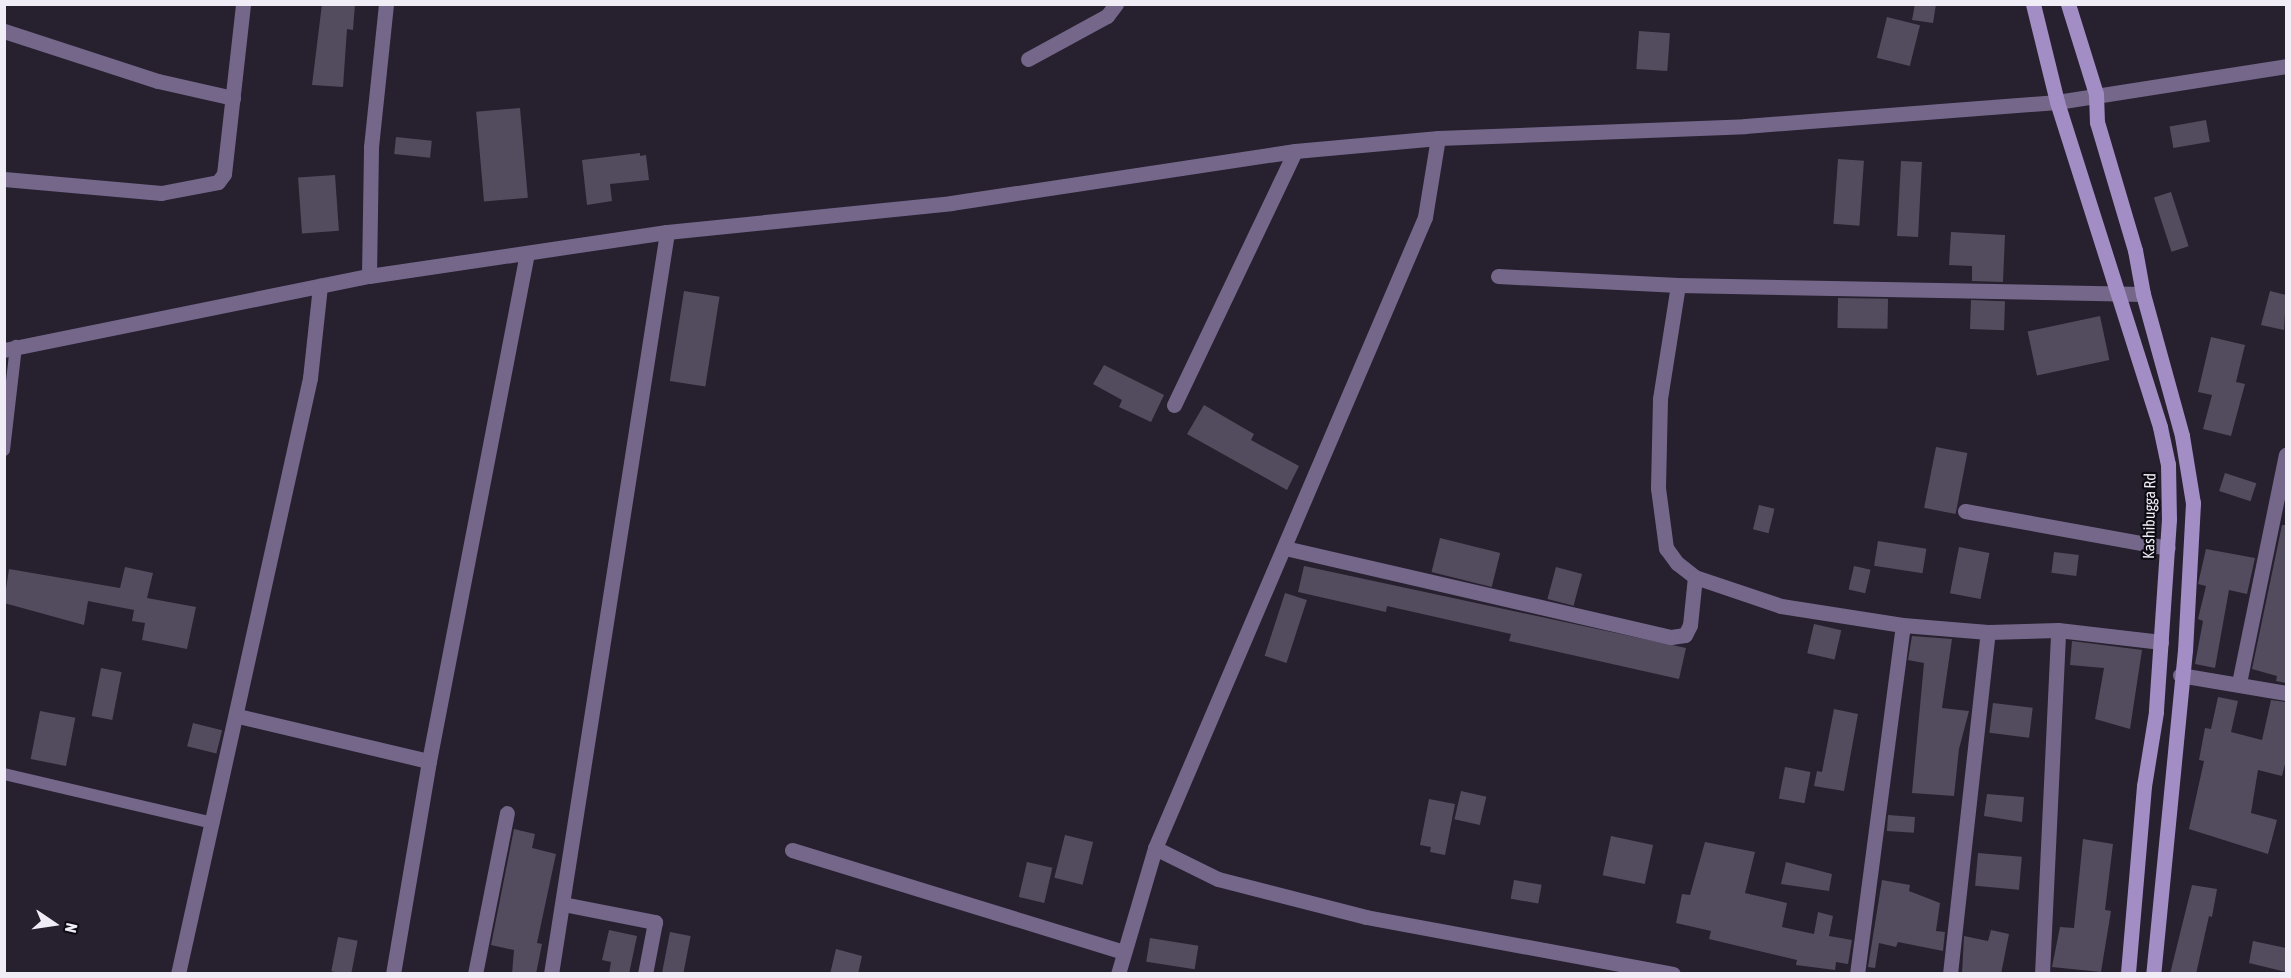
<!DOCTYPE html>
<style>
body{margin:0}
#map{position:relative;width:2291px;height:978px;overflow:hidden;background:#26202f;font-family:"Asap Condensed",sans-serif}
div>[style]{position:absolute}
.building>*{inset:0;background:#534c5e;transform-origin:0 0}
.service>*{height:12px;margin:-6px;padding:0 6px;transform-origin:6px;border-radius:6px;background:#74678a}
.minor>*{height:15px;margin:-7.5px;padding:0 7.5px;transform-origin:7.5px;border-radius:7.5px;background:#74678a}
.secondary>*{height:15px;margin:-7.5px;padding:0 7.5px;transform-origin:7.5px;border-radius:7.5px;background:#a38dc5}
span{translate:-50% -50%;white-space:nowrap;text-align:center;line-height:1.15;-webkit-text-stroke:4.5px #0d0b12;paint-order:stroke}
.street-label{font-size:16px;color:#f1edf7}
.frame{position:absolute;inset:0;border:6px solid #f1edf7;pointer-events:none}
.north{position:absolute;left:24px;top:894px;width:60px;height:60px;-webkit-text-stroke:4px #0d0b12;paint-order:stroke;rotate:103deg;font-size:16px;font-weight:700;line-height:24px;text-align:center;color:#f1edf7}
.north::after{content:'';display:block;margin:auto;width:21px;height:27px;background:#f1edf7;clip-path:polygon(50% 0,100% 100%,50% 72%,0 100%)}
</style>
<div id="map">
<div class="building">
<div style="clip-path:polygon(322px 4px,355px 4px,353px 30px,347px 29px,343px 87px,312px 85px)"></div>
<div style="clip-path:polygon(1915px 4px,1936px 4px,1933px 23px,1912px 20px)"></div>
<div style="left:1887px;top:17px;width:34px;height:42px;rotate:14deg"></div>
<div style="left:1639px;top:31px;width:31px;height:38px;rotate:4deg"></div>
<div style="left:520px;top:108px;width:90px;height:44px;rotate:85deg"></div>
<div style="left:2206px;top:120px;width:22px;height:37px;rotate:80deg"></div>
<div style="left:396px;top:137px;width:36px;height:17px;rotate:6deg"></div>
<div style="clip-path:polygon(640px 153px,640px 156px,646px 155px,649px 180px,610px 184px,612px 201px,587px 205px,582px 160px)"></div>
<div style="left:1838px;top:159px;width:26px;height:65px;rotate:4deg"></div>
<div style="left:1901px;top:161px;width:21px;height:75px;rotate:3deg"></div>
<div style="left:335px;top:175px;width:56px;height:37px;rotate:86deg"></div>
<div style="left:2171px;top:192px;width:57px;height:18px;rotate:72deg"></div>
<div style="clip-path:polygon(1951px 232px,2005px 235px,2003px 282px,1972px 281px,1972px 266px,1949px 265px)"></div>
<div style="left:684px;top:291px;width:36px;height:91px;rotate:9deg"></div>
<div style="clip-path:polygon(2270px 291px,2286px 295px,2284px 330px,2261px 325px)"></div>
<div style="left:1838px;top:298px;width:50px;height:30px;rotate:1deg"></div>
<div style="left:1971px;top:300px;width:34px;height:29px;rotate:2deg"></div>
<div style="left:2100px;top:316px;width:45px;height:74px;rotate:78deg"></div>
<div style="clip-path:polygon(2211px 337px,2245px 345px,2236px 382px,2245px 384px,2231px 436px,2203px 429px,2212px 395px,2198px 392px)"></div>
<div style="clip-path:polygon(1104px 365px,1164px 395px,1151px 422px,1119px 407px,1122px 400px,1093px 384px)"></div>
<div style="clip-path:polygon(1204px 405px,1254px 434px,1251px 440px,1299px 466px,1287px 490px,1187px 434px)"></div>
<div style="left:1936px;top:447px;width:32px;height:62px;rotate:11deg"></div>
<div style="left:2225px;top:473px;width:33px;height:19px;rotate:18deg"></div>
<div style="left:1759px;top:505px;width:16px;height:25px;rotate:14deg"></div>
<div style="clip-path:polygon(2282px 525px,2286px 525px,2286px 683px,2276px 681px,2277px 676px,2252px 669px)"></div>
<div style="left:1440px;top:538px;width:62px;height:35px;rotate:14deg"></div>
<div style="left:1878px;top:541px;width:49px;height:25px;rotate:9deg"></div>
<div style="left:1959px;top:547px;width:31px;height:47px;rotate:11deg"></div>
<div style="clip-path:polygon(2206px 549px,2255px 558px,2247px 594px,2229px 590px,2215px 668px,2195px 664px,2203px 621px,2198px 619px,2206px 586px,2198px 584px)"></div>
<div style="left:2054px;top:552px;width:25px;height:21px;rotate:7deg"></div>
<div style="clip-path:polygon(1304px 566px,1686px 648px,1679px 679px,1509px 641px,1511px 634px,1387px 606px,1386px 612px,1298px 592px)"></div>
<div style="left:1854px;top:566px;width:17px;height:24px;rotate:13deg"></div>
<div style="clip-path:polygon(125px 567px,153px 573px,147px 598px,196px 607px,187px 649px,142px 640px,145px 623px,132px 621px,134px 610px,88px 601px,84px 625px,4px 603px,9px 569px,120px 588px)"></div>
<div style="left:1556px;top:567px;width:27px;height:33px;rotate:15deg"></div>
<div style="left:1285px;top:593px;width:23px;height:66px;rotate:18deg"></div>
<div style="left:1814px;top:624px;width:28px;height:30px;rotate:13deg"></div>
<div style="clip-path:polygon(1912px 636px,1952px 639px,1942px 708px,1969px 711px,1959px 749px,1954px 796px,1912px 793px,1924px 663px,1908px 660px)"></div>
<div style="clip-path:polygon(2072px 641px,2142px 650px,2130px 729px,2095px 719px,2104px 668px,2070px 665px)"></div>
<div style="left:101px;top:668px;width:21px;height:49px;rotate:11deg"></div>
<div style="clip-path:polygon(2218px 697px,2238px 701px,2231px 732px,2262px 740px,2271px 700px,2286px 702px,2286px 760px,2282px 776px,2258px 770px,2251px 813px,2277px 820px,2268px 854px,2189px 829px,2204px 761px,2199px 760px,2205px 728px,2211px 729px)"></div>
<div style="left:1993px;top:703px;width:40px;height:30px;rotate:7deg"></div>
<div style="clip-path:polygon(1834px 709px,1858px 714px,1844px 791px,1814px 786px,1817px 771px,1822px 772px)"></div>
<div style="left:40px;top:711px;width:36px;height:49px;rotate:11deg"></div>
<div style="left:193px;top:723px;width:30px;height:24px;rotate:14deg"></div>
<div style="left:1785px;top:767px;width:26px;height:32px;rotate:11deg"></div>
<div style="left:1461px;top:791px;width:26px;height:29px;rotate:13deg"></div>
<div style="clip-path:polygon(1987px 794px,2024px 797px,2022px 822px,1984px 816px)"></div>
<div style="clip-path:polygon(1429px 799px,1455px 804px,1445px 855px,1430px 852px,1431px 847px,1420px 845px)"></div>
<div style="left:1888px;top:815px;width:27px;height:16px;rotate:4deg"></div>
<div style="clip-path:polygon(514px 829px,535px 834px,532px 848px,556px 854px,537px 943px,542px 944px,536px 974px,512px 974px,514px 950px,491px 945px)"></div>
<div style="left:1065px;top:835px;width:29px;height:44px;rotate:14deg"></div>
<div style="left:1611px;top:836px;width:43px;height:40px;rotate:12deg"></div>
<div style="clip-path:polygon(2083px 839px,2113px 844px,2105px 910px,2111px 911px,2101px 972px,2052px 967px,2060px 927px,2074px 928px)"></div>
<div style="clip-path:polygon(1705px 842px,1755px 852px,1745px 893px,1787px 903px,1782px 927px,1814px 934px,1818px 912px,1833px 916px,1829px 936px,1852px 940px,1848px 964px,1836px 962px,1835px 970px,1796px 965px,1797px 960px,1709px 939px,1711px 931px,1676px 923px,1682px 894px,1690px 895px)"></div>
<div style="left:1978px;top:853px;width:44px;height:33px;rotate:5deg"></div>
<div style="left:1027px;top:862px;width:26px;height:36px;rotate:13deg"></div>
<div style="clip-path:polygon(1786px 862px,1832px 874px,1829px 891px,1781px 884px)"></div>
<div style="left:1514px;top:880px;width:28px;height:19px;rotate:10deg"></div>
<div style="clip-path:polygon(1882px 880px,1910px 885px,1909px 891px,1940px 903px,1936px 931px,1945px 932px,1943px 951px,1898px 942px,1896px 947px,1879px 943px,1875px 968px,1868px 967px)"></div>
<div style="clip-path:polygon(2192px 885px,2217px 889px,2212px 917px,2209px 916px,2196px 974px,2170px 974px)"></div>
<div style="clip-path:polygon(609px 930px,637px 936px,629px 974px,609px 974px,611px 962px,602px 960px)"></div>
<div style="clip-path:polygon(1991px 930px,2009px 934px,2001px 974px,1962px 974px,1964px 936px,1988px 941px)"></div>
<div style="left:670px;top:932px;width:21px;height:43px;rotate:11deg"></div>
<div style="left:338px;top:937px;width:20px;height:35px;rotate:11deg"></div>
<div style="left:1150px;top:938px;width:49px;height:24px;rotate:9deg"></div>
<div style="clip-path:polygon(2253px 941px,2286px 948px,2286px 972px,2249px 963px)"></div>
<div style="clip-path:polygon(836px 949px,862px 956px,858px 974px,830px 974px)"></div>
</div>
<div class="service">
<div style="left:4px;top:450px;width:105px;rotate:-83.4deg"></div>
<div style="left:4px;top:774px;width:215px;rotate:13.2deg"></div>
</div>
<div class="minor">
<div style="left:4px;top:31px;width:162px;rotate:18deg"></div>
<div style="left:158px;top:81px;width:77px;rotate:12.8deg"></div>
<div style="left:1028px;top:59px;width:90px;rotate:-28.6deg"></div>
<div style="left:1107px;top:16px;width:15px;rotate:-53deg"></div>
<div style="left:4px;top:179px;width:158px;rotate:5.1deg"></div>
<div style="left:161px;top:193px;width:58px;rotate:-10.9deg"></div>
<div style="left:218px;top:182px;width:10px;rotate:-53deg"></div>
<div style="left:224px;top:174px;width:171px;rotate:-83.6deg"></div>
<div style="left:369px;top:276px;width:129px;rotate:-89.1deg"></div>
<div style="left:371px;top:147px;width:144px;rotate:-84deg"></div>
<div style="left:1498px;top:276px;width:180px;rotate:2.9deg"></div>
<div style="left:1678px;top:285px;width:465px;rotate:1.1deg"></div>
<div style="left:1678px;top:285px;width:115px;rotate:99deg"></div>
<div style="left:1660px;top:399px;width:89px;rotate:91.3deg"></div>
<div style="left:1658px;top:488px;width:61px;rotate:82.4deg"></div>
<div style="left:1666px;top:548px;width:19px;rotate:54deg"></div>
<div style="left:1677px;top:563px;width:23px;rotate:38deg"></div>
<div style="left:1695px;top:577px;width:91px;rotate:18.6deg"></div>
<div style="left:1781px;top:606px;width:123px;rotate:8.9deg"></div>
<div style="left:1903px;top:625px;width:85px;rotate:4.7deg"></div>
<div style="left:1988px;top:632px;width:70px;rotate:-1.6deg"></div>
<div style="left:2058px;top:630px;width:104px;rotate:6.6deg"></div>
<div style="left:4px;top:350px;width:372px;rotate:-11.5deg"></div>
<div style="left:369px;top:276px;width:301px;rotate:-8.4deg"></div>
<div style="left:667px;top:232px;width:285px;rotate:-5.8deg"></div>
<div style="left:951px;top:203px;width:348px;rotate:-8.6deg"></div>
<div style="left:1295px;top:151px;width:144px;rotate:-5.2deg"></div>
<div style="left:1438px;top:138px;width:307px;rotate:-2.2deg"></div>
<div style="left:1745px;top:126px;width:313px;rotate:-4.4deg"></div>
<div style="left:2057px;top:102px;width:232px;rotate:-8.9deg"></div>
<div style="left:1174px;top:405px;width:281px;rotate:-64.5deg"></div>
<div style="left:1965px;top:511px;width:206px;rotate:10.3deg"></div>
<div style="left:1285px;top:548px;width:396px;rotate:13deg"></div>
<div style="left:1671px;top:637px;width:14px;rotate:-8deg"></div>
<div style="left:1685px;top:635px;width:11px;rotate:-63deg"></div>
<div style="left:1690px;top:625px;width:48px;rotate:-84.1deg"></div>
<div style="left:2180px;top:675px;width:108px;rotate:9.6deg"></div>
<div style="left:2239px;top:683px;width:233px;rotate:-78.4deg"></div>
<div style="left:238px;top:716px;width:196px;rotate:13.3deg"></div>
<div style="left:1155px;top:848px;width:70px;rotate:26.2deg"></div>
<div style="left:1218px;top:879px;width:153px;rotate:14.4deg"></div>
<div style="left:1366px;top:917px;width:312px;rotate:10.5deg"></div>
<div style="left:792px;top:850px;width:347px;rotate:17.1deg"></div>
<div style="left:563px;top:904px;width:94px;rotate:11.1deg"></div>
<div style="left:655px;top:922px;width:53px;rotate:100.9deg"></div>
<div style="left:178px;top:974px;width:610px;rotate:-77.51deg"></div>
<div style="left:310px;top:378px;width:93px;rotate:-83.8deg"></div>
<div style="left:393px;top:974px;width:216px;rotate:-80.4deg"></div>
<div style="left:429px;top:761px;width:517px;rotate:-79.08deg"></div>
<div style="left:475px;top:974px;width:164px;rotate:-78.8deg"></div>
<div style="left:551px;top:974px;width:751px;rotate:-81.11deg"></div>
<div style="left:1118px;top:974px;width:131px;rotate:-73.6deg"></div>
<div style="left:1155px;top:848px;width:686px;rotate:-66.83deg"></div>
<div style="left:1425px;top:217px;width:80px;rotate:-80.7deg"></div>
<div style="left:1857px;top:974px;width:352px;rotate:-82.5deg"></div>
<div style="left:1950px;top:974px;width:344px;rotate:-83.7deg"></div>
<div style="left:2042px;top:974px;width:344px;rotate:-87.3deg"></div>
</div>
<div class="secondary">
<div style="left:2033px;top:4px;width:101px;rotate:76.2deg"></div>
<div style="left:2057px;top:102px;width:341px;rotate:72.4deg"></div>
<div style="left:2160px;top:427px;width:38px;rotate:78deg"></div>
<div style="left:2168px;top:464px;width:55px;rotate:89deg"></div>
<div style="left:2169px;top:519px;width:193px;rotate:93.9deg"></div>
<div style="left:2156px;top:712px;width:75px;rotate:99.2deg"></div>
<div style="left:2144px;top:786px;width:189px;rotate:94.9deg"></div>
<div style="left:2068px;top:4px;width:94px;rotate:72.7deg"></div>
<div style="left:2096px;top:94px;width:28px;rotate:88deg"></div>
<div style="left:2097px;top:122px;width:134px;rotate:73.5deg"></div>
<div style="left:2135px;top:250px;width:45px;rotate:79.7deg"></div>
<div style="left:2143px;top:294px;width:147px;rotate:74.6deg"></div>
<div style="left:2182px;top:436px;width:68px;rotate:80.7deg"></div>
<div style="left:2193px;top:503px;width:147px;rotate:93.1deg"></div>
<div style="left:2185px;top:650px;width:326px;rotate:95.6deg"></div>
</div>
<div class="street-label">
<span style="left:2149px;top:516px;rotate:-89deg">Kashibugga Rd</span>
</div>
<div class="frame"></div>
<div class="north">N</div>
</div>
